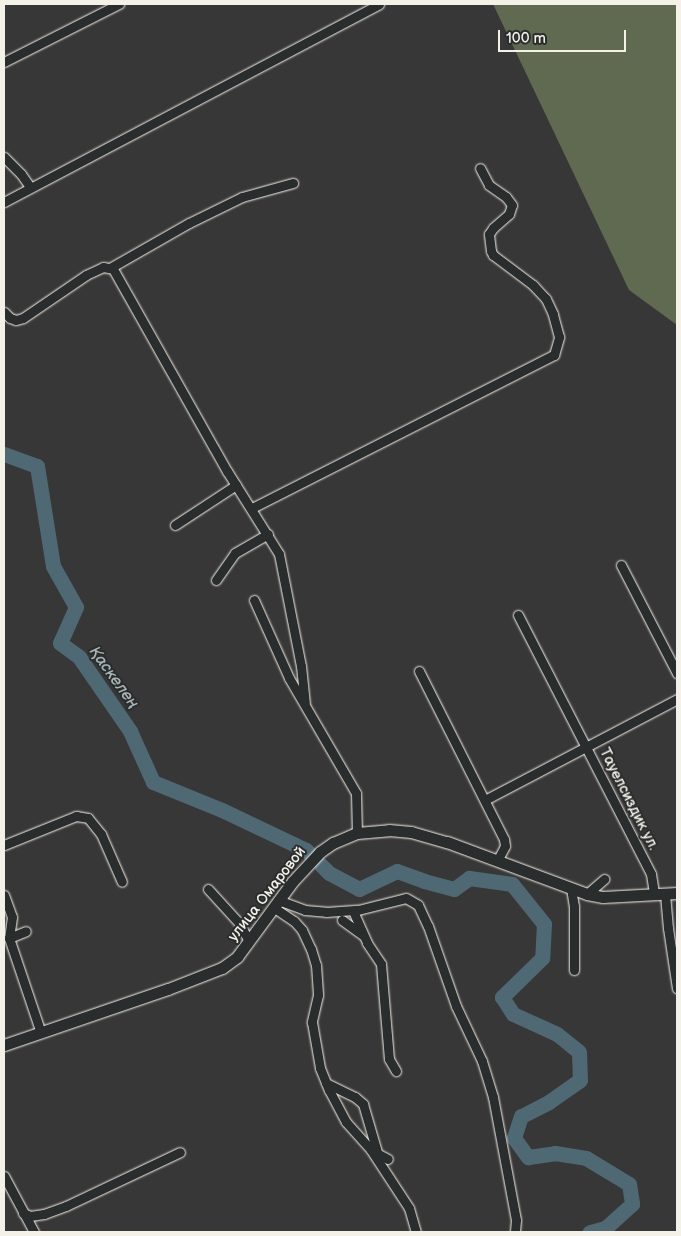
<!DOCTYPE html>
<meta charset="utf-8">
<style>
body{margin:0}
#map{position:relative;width:681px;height:1236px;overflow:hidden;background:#383737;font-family:"Balsamiq Sans",sans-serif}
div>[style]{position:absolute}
.green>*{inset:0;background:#5f6a51}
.river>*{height:15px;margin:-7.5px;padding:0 7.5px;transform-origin:7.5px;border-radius:7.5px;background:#4f6974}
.roads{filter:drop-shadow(0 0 1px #f4f1e8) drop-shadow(0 0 1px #f4f1e8)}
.minor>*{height:9px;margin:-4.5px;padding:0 4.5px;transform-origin:4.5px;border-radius:4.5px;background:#2a2d2e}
.tertiary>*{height:11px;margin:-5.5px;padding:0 5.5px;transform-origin:5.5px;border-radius:5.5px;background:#2a2d2e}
span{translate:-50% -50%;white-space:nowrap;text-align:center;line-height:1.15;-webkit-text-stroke:4px #2a2d2e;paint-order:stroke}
.street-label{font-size:15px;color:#f4f1e8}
.water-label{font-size:16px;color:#aab4b4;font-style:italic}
.frame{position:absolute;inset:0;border:5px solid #f4f1e8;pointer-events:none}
.scale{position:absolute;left:498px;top:30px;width:128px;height:22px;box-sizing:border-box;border:2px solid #f4f1e8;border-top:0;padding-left:6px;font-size:15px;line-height:18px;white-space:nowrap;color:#f4f1e8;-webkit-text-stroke:4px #2a2d2e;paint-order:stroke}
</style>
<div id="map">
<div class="green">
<div style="clip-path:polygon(493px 4px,677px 4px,677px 325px,629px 290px)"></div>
</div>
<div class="river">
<div style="left:4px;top:454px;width:35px;rotate:20deg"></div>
<div style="left:37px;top:466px;width:101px;rotate:80.9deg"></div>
<div style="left:53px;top:566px;width:47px;rotate:60.7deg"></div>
<div style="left:76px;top:607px;width:39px;rotate:114deg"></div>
<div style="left:60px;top:643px;width:24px;rotate:36deg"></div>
<div style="left:79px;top:657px;width:90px;rotate:55.4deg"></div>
<div style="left:130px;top:731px;width:56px;rotate:65.7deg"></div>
<div style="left:153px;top:782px;width:74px;rotate:22.1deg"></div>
<div style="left:222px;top:810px;width:93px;rotate:25.5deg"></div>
<div style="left:306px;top:850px;width:7px;rotate:45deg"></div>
<div style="left:321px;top:865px;width:11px;rotate:45deg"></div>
<div style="left:329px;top:873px;width:34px;rotate:28deg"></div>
<div style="left:359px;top:889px;width:42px;rotate:-25.3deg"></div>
<div style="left:397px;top:871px;width:29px;rotate:20deg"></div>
<div style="left:424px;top:881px;width:31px;rotate:15deg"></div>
<div style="left:454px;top:889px;width:19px;rotate:-36deg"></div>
<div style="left:469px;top:878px;width:43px;rotate:7.9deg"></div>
<div style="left:512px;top:884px;width:51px;rotate:51.3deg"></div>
<div style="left:544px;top:924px;width:34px;rotate:93deg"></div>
<div style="left:542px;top:958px;width:56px;rotate:135.7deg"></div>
<div style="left:502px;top:997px;width:20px;rotate:57deg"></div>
<div style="left:513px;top:1014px;width:48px;rotate:24.4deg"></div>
<div style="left:557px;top:1034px;width:28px;rotate:39deg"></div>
<div style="left:579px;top:1052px;width:28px;rotate:88deg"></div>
<div style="left:580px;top:1080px;width:38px;rotate:145deg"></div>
<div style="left:549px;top:1102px;width:31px;rotate:153deg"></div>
<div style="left:521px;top:1116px;width:23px;rotate:108deg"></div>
<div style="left:514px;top:1138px;width:24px;rotate:54deg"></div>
<div style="left:528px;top:1157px;width:27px;rotate:-8deg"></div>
<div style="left:555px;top:1153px;width:31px;rotate:9deg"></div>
<div style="left:586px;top:1158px;width:50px;rotate:31.2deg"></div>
<div style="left:629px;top:1184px;width:20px;rotate:81deg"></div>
<div style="left:632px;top:1204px;width:36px;rotate:138deg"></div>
<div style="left:605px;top:1228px;width:16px;rotate:165deg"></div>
</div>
<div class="roads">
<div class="minor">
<div style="left:4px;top:62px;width:129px;rotate:-26.8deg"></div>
<div style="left:4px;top:157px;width:24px;rotate:45deg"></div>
<div style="left:21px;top:174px;width:16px;rotate:55deg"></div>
<div style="left:4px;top:202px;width:424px;rotate:-27.8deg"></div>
<div style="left:110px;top:268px;width:91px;rotate:-29.7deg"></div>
<div style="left:189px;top:223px;width:59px;rotate:-26.1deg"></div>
<div style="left:242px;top:197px;width:53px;rotate:-15.4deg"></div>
<div style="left:4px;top:312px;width:8px;rotate:45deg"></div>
<div style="left:10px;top:318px;width:6px;rotate:18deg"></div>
<div style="left:16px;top:320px;width:7px;rotate:-16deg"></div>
<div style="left:23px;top:318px;width:76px;rotate:-34.3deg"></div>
<div style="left:86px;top:275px;width:19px;rotate:-25deg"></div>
<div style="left:103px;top:267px;width:10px;rotate:11deg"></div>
<div style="left:113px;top:269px;width:232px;rotate:60.6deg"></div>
<div style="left:227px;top:471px;width:98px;rotate:57.9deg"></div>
<div style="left:279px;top:554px;width:114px;rotate:78.9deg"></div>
<div style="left:301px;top:666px;width:37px;rotate:84deg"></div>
<div style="left:252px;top:508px;width:339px;rotate:-26.9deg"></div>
<div style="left:554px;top:355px;width:19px;rotate:-74deg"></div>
<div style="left:559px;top:337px;width:24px;rotate:-105deg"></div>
<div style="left:553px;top:314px;width:17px;rotate:-115deg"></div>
<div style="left:546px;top:299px;width:19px;rotate:-133deg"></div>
<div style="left:533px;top:285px;width:50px;rotate:-143.1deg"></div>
<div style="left:493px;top:255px;width:4px;rotate:-117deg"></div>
<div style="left:491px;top:251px;width:17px;rotate:-97deg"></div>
<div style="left:489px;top:234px;width:7px;rotate:-56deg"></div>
<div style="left:493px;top:228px;width:21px;rotate:-41deg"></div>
<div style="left:509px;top:214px;width:9px;rotate:-72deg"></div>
<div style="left:512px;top:205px;width:10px;rotate:-127deg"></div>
<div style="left:506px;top:197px;width:21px;rotate:-145deg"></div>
<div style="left:489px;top:185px;width:19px;rotate:-118deg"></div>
<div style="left:175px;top:525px;width:73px;rotate:-33.3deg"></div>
<div style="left:621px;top:565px;width:122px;rotate:62.6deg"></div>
<div style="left:216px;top:580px;width:33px;rotate:-55deg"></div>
<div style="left:235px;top:553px;width:38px;rotate:-30deg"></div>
<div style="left:254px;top:600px;width:85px;rotate:65.8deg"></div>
<div style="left:289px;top:678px;width:133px;rotate:59.8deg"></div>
<div style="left:356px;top:793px;width:40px;rotate:88.6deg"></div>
<div style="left:518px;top:615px;width:291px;rotate:62.8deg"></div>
<div style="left:651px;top:874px;width:20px;rotate:81deg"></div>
<div style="left:419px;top:671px;width:188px;rotate:63.2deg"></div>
<div style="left:504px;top:839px;width:7px;rotate:82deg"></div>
<div style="left:505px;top:846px;width:17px;rotate:118deg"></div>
<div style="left:485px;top:800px;width:217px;rotate:-27.7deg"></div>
<div style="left:4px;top:845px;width:78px;rotate:-21.9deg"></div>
<div style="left:76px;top:816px;width:12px;rotate:9deg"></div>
<div style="left:88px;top:818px;width:21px;rotate:51deg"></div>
<div style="left:101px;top:834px;width:52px;rotate:66.4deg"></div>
<div style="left:571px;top:888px;width:18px;rotate:81deg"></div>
<div style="left:574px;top:906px;width:64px;rotate:90deg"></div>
<div style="left:208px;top:889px;width:46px;rotate:47.6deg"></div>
<div style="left:239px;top:923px;width:21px;rotate:61deg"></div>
<div style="left:587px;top:894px;width:23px;rotate:-41deg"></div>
<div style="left:665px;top:894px;width:34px;rotate:85deg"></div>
<div style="left:668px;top:928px;width:61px;rotate:81.5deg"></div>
<div style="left:4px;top:895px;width:23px;rotate:70deg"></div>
<div style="left:12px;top:917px;width:21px;rotate:98deg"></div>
<div style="left:9px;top:938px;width:100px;rotate:71.4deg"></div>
<div style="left:278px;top:900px;width:29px;rotate:20deg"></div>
<div style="left:305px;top:910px;width:21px;rotate:5deg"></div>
<div style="left:326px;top:912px;width:32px;rotate:-4deg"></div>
<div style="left:358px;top:910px;width:49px;rotate:-14deg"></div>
<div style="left:406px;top:898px;width:14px;rotate:30deg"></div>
<div style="left:418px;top:905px;width:23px;rotate:65deg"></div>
<div style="left:428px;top:926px;width:85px;rotate:70.7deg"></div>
<div style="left:456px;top:1006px;width:61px;rotate:64.7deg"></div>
<div style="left:482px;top:1061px;width:38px;rotate:73deg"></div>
<div style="left:493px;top:1097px;width:125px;rotate:79.4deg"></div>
<div style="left:516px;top:1220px;width:12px;rotate:95deg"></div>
<div style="left:273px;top:907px;width:25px;rotate:34deg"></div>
<div style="left:294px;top:921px;width:12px;rotate:48deg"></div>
<div style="left:302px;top:930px;width:21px;rotate:65deg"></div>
<div style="left:311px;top:949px;width:17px;rotate:73deg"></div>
<div style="left:316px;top:965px;width:30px;rotate:86deg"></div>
<div style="left:318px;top:995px;width:28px;rotate:103deg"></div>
<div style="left:312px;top:1022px;width:47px;rotate:80.1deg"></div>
<div style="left:320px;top:1068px;width:24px;rotate:68deg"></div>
<div style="left:329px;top:1090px;width:36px;rotate:62deg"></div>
<div style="left:346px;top:1122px;width:38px;rotate:48deg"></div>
<div style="left:371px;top:1150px;width:69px;rotate:56.8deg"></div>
<div style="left:409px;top:1208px;width:25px;rotate:74deg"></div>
<div style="left:353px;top:911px;width:35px;rotate:66deg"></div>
<div style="left:367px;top:943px;width:25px;rotate:56deg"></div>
<div style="left:381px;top:964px;width:95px;rotate:85.2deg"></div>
<div style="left:389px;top:1059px;width:14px;rotate:60deg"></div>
<div style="left:342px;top:920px;width:26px;rotate:36deg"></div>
<div style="left:9px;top:938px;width:18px;rotate:-22deg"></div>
<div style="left:326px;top:1083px;width:32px;rotate:26deg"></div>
<div style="left:355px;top:1097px;width:11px;rotate:41deg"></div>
<div style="left:363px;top:1104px;width:50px;rotate:73.7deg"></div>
<div style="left:371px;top:1150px;width:19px;rotate:28deg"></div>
<div style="left:4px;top:1176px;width:64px;rotate:61.8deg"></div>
<div style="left:23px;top:1213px;width:8px;rotate:23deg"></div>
<div style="left:30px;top:1216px;width:14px;rotate:-8deg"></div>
<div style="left:44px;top:1214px;width:23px;rotate:-20deg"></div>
<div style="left:66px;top:1206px;width:126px;rotate:-25.3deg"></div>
</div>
<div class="tertiary">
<div style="left:4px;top:1045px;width:173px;rotate:-18.9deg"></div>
<div style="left:168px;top:989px;width:58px;rotate:-21.3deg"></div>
<div style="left:222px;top:968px;width:19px;rotate:-36deg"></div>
<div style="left:237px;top:957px;width:94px;rotate:-53.6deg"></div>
<div style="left:293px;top:881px;width:40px;rotate:-47deg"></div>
<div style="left:320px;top:852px;width:16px;rotate:-35deg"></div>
<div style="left:333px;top:843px;width:26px;rotate:-23deg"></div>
<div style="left:357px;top:833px;width:32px;rotate:-5deg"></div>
<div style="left:389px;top:830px;width:22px;rotate:5deg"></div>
<div style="left:411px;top:832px;width:37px;rotate:16deg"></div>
<div style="left:447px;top:842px;width:149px;rotate:20.4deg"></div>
<div style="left:587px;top:894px;width:16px;rotate:11deg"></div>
<div style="left:603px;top:897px;width:74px;rotate:-3.1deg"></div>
</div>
</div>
<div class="street-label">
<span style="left:629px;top:799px;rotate:63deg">Тауелсиздик ул.</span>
<span style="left:267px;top:894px;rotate:-52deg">улица Омаровой</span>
</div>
<div class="water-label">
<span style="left:113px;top:678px;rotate:54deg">Қаскелең</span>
</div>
<div class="frame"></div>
<div class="scale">100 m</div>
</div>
